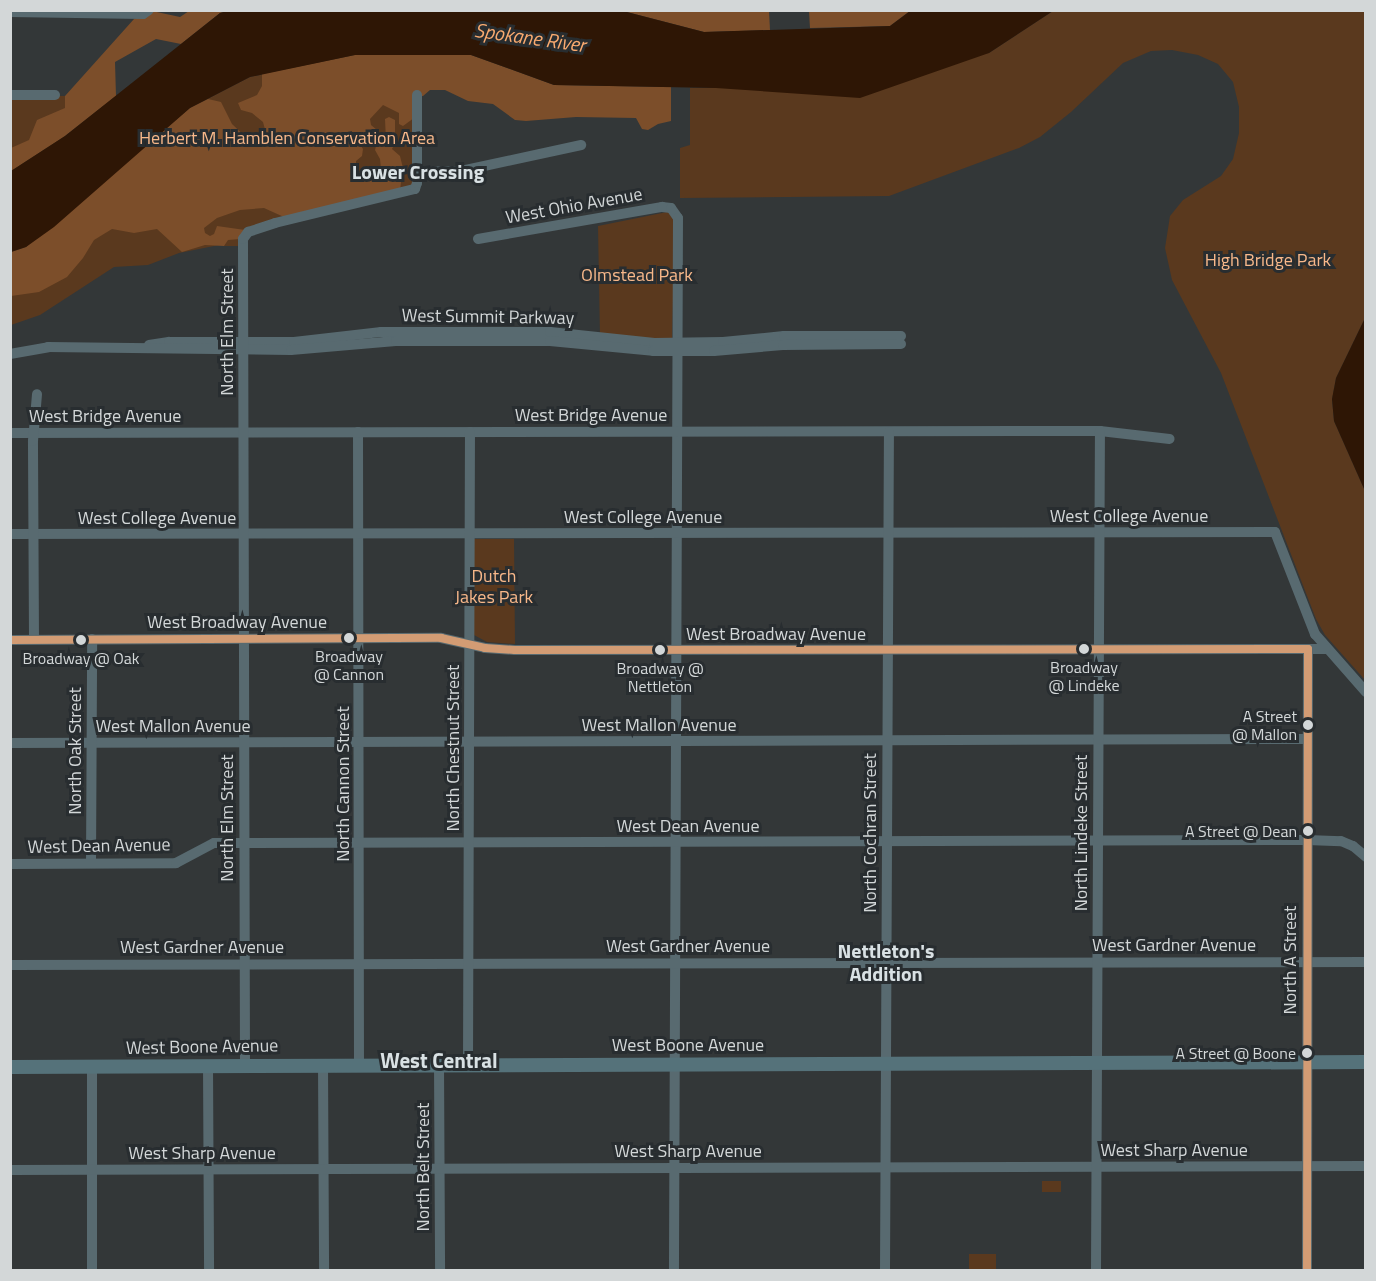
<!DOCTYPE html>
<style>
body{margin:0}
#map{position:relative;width:1376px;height:1281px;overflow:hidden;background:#333738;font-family:"Titillium Web",sans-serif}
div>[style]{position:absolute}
.green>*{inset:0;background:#5a391e;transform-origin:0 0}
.forest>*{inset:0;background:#7c4e2a}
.water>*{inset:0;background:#2e1605}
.minor>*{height:10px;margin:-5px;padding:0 5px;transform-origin:5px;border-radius:5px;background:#586a70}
.major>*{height:14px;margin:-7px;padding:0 7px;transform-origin:7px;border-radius:7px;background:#55727a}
.bus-1>*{height:8px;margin:-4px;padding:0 4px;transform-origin:4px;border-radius:4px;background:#d39c74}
.dots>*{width:16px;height:16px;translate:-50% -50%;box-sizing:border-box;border:3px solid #282d30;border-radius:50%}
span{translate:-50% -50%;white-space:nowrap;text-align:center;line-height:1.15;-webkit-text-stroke:6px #282d30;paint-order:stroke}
.bus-label{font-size:16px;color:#d3d7d8}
.right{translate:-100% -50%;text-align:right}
.park-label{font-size:18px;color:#f8b88a}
.street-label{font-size:18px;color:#d3d7d8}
.water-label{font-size:20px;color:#faab70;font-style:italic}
.neighbourhood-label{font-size:20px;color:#d9e1e4;font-weight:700}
.quarter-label{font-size:21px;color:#d9e1e4;font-weight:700}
.frame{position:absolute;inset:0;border:12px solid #d3d7d8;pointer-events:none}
</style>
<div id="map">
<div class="green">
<div style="clip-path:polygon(1053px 11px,1365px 11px,1365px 318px,1336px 378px,1332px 400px,1334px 421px,1365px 491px,1365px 680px,1325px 635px,1316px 619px,1221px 373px,1172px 280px,1165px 248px,1170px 216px,1183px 200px,1221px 176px,1233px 159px,1239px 133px,1239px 107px,1233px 82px,1218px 64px,1198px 55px,1172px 50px,1151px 51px,1123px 63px,1071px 112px,1040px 137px,1019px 148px,889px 196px,680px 198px,680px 148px,690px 145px,690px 88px,716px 88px,989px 53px)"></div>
<div style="clip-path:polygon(355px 55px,410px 120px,414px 118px,413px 187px,272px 211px,286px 218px,240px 239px,240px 246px,224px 246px,224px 244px,179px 253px,148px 265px,114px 267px,40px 315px,11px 325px,11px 252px,26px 247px,190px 108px,250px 77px)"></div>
<div style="clip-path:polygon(11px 95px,65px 96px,65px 136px,11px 171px)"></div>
<div style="clip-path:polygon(667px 212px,672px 214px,675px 219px,672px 339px,600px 336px,598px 226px)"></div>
<div style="clip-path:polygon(474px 539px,514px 539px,515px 644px,487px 642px,474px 635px)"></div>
<div style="left:1042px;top:1181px;width:19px;height:11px"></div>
<div style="left:969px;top:1254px;width:27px;height:16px"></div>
</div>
<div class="forest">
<div style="clip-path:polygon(705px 10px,769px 11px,770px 30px,704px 32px,623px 11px)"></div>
<div style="clip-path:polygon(152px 11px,180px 17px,189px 11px,227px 11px,220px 13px,181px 44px,156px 39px,115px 62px,116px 96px,65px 136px,11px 171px,11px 148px,29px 140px,37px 120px,65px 108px,65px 96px,134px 19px)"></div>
<div style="clip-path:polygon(809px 11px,910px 11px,890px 26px,810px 28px)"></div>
<div style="clip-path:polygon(355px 55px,471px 55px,554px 85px,671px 87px,671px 121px,658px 124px,648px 130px,642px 129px,636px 118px,576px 117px,526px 121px,515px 120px,493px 104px,468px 101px,445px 90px,430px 90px,423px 96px,413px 96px,414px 118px,403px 126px,399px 124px,399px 113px,383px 105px,370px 119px,371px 125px,377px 130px,372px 135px,362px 135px,358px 141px,363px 149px,362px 156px,356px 161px,356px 170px,366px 175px,378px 174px,381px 169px,380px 159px,375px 150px,377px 142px,386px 141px,385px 119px,389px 117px,395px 120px,395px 143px,392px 149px,400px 156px,403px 168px,400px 190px,286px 218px,264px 208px,240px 210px,217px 218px,204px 228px,205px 233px,210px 236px,214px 234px,217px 226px,245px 230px,240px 239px,228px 240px,224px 246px,205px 245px,182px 252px,157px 229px,134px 233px,112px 229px,94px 240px,83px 258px,67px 277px,39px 292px,11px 296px,11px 252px,26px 247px,190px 108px,208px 99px,221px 102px,232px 124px,252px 143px,263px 141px,267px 137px,263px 122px,252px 113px,241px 110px,238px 103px,257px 95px,262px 86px,262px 74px)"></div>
</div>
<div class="water">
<div style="clip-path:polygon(227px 11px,623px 11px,704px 32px,890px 26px,910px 11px,1053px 11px,989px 53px,860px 98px,716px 88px,554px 85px,471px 55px,355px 55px,250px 77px,190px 108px,54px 227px,26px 247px,11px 252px,11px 171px,65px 136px,220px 13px)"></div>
<div style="clip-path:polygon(1365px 318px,1366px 491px,1365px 491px,1334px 421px,1332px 399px,1336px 378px)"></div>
</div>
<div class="minor">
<div style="left:10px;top:12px;width:133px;rotate:0.9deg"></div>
<div style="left:143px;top:14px;width:7px;rotate:-34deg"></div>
<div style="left:10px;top:95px;width:45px"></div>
<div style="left:417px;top:172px;width:44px;rotate:-1.3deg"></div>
<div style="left:461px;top:171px;width:123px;rotate:-12.2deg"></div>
<div style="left:478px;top:239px;width:187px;rotate:-9.9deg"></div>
<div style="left:662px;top:207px;width:9px;rotate:6deg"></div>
<div style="left:671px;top:208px;width:12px;rotate:55deg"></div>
<div style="left:678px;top:218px;width:1052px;rotate:90.22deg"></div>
<div style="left:149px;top:345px;width:20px;rotate:-9deg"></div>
<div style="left:169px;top:342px;width:125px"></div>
<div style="left:294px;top:342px;width:88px;rotate:-6.6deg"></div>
<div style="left:381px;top:332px;width:169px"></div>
<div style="left:550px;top:332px;width:105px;rotate:6deg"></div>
<div style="left:654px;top:343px;width:69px;rotate:-0.8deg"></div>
<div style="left:723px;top:342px;width:61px;rotate:-5.6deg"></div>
<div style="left:784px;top:336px;width:117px"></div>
<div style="left:10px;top:354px;width:39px;rotate:-10deg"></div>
<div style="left:48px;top:347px;width:243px;rotate:0.7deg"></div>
<div style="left:291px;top:350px;width:105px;rotate:-4.9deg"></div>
<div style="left:396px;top:341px;width:154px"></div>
<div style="left:550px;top:341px;width:103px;rotate:5.5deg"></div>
<div style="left:653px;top:351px;width:61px"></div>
<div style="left:714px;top:351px;width:69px;rotate:-5deg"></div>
<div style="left:783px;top:345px;width:118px;rotate:-0.5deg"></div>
<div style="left:358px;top:432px;width:632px;rotate:89.91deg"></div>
<div style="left:10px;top:433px;width:1090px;rotate:-0.11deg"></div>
<div style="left:1100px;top:431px;width:70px;rotate:6.5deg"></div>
<div style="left:10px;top:534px;width:1265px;rotate:-0.09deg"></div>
<div style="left:1275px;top:532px;width:110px;rotate:68.6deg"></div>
<div style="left:1315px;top:634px;width:77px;rotate:48.7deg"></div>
<div style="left:34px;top:639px;width:198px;rotate:-90.3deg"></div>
<div style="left:33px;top:441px;width:47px;rotate:-85.1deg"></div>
<div style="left:10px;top:640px;width:431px;rotate:-0.3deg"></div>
<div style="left:441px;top:638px;width:45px;rotate:12.8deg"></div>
<div style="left:485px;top:648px;width:30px;rotate:4deg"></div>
<div style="left:515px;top:650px;width:811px;rotate:-0.07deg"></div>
<div style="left:10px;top:743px;width:1297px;rotate:-0.18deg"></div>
<div style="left:91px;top:863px;width:224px;rotate:-89.7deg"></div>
<div style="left:10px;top:864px;width:166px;rotate:-0.3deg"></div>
<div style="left:176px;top:863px;width:43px;rotate:-27.8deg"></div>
<div style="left:214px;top:843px;width:23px"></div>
<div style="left:237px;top:843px;width:1070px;rotate:-0.16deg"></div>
<div style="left:1307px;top:840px;width:34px;rotate:2deg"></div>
<div style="left:1341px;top:841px;width:13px;rotate:23deg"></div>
<div style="left:1353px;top:846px;width:17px;rotate:40deg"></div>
<div style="left:10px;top:965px;width:1356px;rotate:-0.13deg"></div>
<div style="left:323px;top:1064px;width:206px;rotate:89.7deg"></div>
<div style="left:439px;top:1064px;width:206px;rotate:89.7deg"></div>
<div style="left:468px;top:1064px;width:632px;rotate:-89.82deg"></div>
<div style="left:208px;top:1065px;width:205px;rotate:89.7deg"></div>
<div style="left:245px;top:1065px;width:826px;rotate:-90.14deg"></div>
<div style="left:243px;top:239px;width:9px;rotate:-54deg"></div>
<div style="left:248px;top:232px;width:28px;rotate:-18deg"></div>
<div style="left:275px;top:223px;width:144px;rotate:-13.7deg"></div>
<div style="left:415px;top:189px;width:6px;rotate:-72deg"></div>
<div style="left:417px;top:183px;width:88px;rotate:-90deg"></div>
<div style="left:92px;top:1067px;width:203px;rotate:90deg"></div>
<div style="left:10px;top:1170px;width:1356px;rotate:-0.17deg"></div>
<div style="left:885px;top:1270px;width:838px;rotate:-89.73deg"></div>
<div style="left:1096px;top:1270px;width:839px;rotate:-89.73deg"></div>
<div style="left:1307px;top:1270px;width:621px;rotate:-89.91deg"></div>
</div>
<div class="major">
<div style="left:10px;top:1067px;width:1356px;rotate:-0.21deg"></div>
</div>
<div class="bus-1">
<div style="left:10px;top:640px;width:431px;rotate:-0.3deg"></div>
<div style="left:441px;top:638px;width:45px;rotate:12.8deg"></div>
<div style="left:485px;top:648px;width:30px;rotate:4deg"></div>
<div style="left:515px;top:650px;width:793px;rotate:-0.07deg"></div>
<div style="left:1308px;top:649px;width:621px;rotate:90.09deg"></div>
</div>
<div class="dots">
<div style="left:349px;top:638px;background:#d3d7d8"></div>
<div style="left:81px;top:640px;background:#d3d7d8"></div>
<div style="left:1084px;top:649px;background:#d3d7d8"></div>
<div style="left:660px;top:650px;background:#d3d7d8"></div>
<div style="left:1308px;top:725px;background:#d3d7d8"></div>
<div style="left:1308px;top:831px;background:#d3d7d8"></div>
<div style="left:1307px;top:1053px;background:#d3d7d8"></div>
</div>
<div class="bus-label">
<span style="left:349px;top:665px">Broadway<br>@ Cannon</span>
<span style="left:81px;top:658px">Broadway @ Oak</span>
<span style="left:1084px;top:676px">Broadway<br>@ Lindeke</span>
<span style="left:660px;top:677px">Broadway @<br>Nettleton</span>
<span class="right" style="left:1297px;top:725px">A Street<br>@ Mallon</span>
<span class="right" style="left:1297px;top:831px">A Street @ Dean</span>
<span class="right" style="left:1296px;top:1053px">A Street @ Boone</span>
</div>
<div class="park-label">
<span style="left:287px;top:138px">Herbert M. Hamblen Conservation Area</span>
<span style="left:1268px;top:260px">High Bridge Park</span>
<span style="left:637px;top:275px">Olmstead Park</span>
<span style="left:494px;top:587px">Dutch<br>Jakes Park</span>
</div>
<div class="street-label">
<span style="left:574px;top:206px;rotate:-10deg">West Ohio Avenue</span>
<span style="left:488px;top:317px;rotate:1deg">West Summit Parkway</span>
<span style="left:227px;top:332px;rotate:-90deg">North Elm Street</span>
<span style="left:591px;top:415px">West Bridge Avenue</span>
<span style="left:105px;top:416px">West Bridge Avenue</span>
<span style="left:1129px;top:516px">West College Avenue</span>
<span style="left:643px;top:517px">West College Avenue</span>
<span style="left:157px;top:518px">West College Avenue</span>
<span style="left:237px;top:622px">West Broadway Avenue</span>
<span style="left:776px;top:634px">West Broadway Avenue</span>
<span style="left:659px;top:725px">West Mallon Avenue</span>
<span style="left:173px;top:726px">West Mallon Avenue</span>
<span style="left:453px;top:748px;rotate:-90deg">North Chestnut Street</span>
<span style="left:75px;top:751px;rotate:-90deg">North Oak Street</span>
<span style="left:343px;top:784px;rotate:-90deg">North Cannon Street</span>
<span style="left:227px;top:818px;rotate:-90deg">North Elm Street</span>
<span style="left:688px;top:826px">West Dean Avenue</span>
<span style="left:870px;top:833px;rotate:-90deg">North Cochran Street</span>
<span style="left:1081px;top:833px;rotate:-90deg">North Lindeke Street</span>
<span style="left:99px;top:846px;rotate:-1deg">West Dean Avenue</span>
<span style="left:1174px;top:945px">West Gardner Avenue</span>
<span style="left:688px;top:946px">West Gardner Avenue</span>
<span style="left:202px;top:947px">West Gardner Avenue</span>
<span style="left:1290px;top:960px;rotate:-90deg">North A Street</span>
<span style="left:688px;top:1045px">West Boone Avenue</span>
<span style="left:202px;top:1047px;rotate:-1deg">West Boone Avenue</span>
<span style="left:1174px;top:1150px">West Sharp Avenue</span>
<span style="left:688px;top:1151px">West Sharp Avenue</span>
<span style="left:202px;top:1153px">West Sharp Avenue</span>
<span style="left:423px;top:1167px;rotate:-90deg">North Belt Street</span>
</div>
<div class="water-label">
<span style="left:530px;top:37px;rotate:8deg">Spokane River</span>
</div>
<div class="neighbourhood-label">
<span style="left:418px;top:171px">Lower Crossing</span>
<span style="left:886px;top:962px">Nettleton's<br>Addition</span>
</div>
<div class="quarter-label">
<span style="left:439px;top:1060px">West Central</span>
</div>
<div class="frame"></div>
</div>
